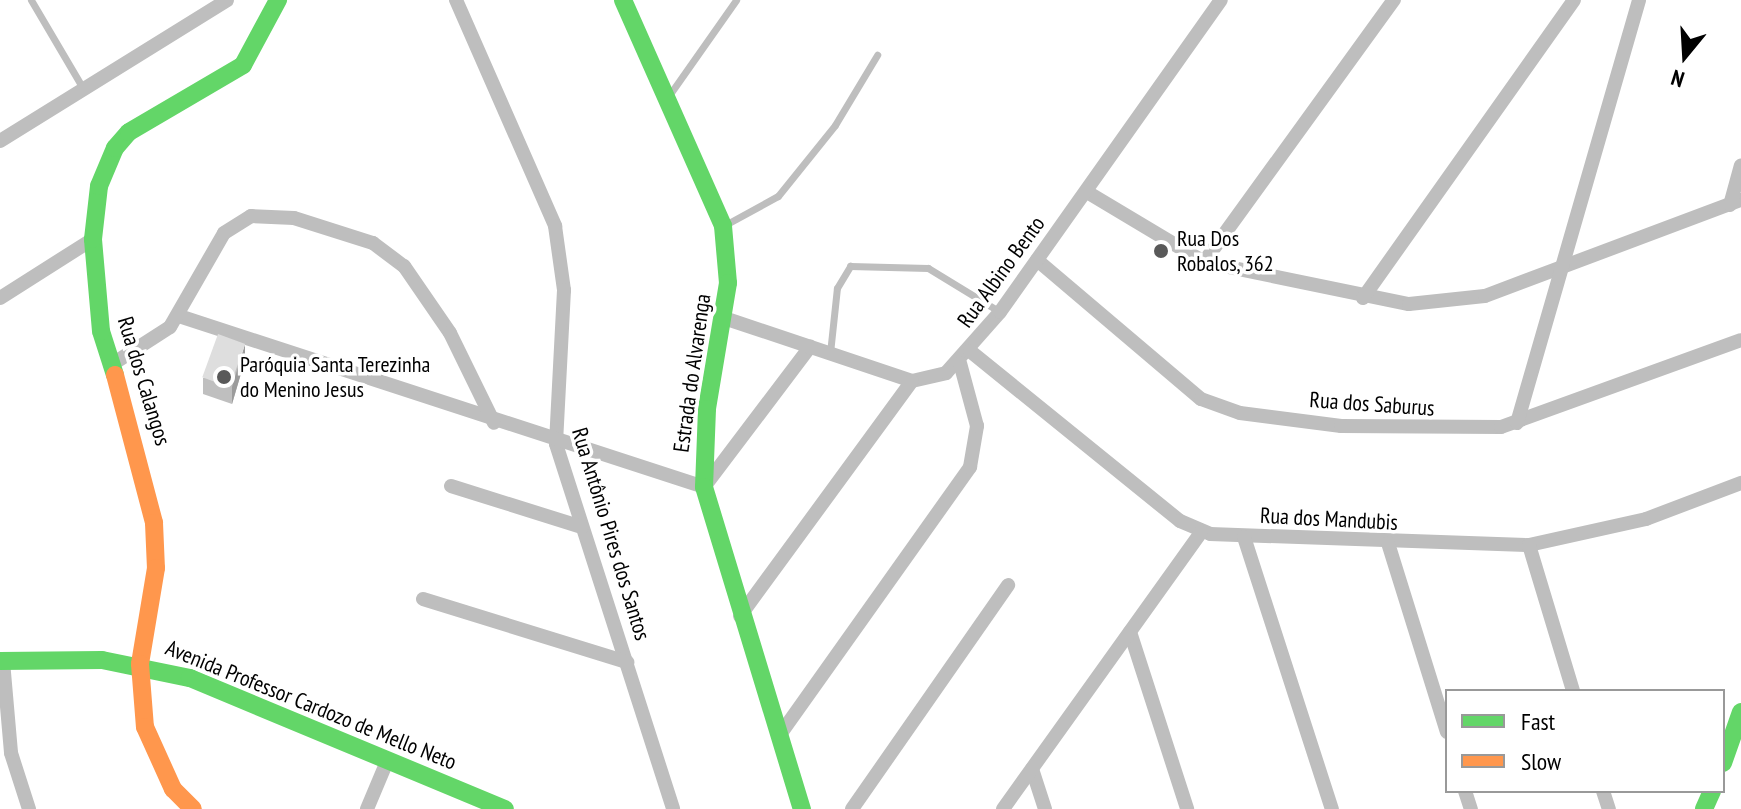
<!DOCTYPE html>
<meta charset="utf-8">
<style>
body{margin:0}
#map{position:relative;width:1741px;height:809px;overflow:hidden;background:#fff;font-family:"PT Sans Narrow",sans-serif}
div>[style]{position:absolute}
.lane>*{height:7px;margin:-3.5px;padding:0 3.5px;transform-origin:3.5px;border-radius:3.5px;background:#bebebe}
.street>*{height:14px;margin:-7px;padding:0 7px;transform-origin:7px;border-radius:7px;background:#bebebe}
.fast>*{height:18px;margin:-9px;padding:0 9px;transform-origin:9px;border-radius:9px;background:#63d668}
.slow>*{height:18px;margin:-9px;padding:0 9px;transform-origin:9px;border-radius:9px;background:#ff974d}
.wall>*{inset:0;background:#bfbfbf}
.shaded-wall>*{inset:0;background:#9b9b9b}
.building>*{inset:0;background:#dedede;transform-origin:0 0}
.dots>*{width:22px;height:22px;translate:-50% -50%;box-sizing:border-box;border:4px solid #fff;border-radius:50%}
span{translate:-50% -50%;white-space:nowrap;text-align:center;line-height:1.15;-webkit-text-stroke:7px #fff;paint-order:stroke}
.poi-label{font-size:22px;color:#000}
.left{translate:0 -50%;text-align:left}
.street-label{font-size:22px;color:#000}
.legend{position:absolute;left:1445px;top:689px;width:280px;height:104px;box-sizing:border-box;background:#fff;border:2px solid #999;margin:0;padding:10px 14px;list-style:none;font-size:24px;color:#000}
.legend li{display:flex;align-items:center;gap:16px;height:40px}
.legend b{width:40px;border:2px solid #999}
.north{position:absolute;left:1645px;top:16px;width:80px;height:80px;-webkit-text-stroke:6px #fff;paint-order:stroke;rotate:198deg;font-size:22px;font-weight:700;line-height:32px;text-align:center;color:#000}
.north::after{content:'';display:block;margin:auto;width:28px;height:36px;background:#000;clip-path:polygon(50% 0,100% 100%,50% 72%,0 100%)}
</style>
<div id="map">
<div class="lane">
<div style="left:31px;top:0;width:104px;rotate:59.5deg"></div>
<div style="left:670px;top:94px;width:115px;rotate:-54.9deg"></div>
<div style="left:725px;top:225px;width:60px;rotate:-28.7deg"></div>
<div style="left:778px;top:196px;width:91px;rotate:-51.2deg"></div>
<div style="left:835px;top:125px;width:82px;rotate:-59deg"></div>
<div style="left:830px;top:353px;width:65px;rotate:-83.9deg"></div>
<div style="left:837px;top:288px;width:26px;rotate:-59deg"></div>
<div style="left:850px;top:266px;width:78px;rotate:1.5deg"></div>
<div style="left:928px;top:268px;width:84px;rotate:31.4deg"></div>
</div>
<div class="street">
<div style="left:456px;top:0;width:247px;rotate:66.3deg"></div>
<div style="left:555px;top:226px;width:65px;rotate:82deg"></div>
<div style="left:564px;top:290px;width:154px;rotate:93deg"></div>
<div style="left:556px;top:444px;width:383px;rotate:72.2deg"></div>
<div style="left:0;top:141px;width:267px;rotate:-31.8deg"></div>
<div style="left:1087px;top:192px;width:136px;rotate:30.9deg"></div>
<div style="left:1204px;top:262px;width:209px;rotate:11.6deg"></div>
<div style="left:1409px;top:304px;width:76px;rotate:-6deg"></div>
<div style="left:1485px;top:296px;width:273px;rotate:-20.6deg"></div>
<div style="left:1730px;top:205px;width:41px;rotate:-74.6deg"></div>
<div style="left:1037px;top:260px;width:215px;rotate:40.3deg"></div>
<div style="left:1201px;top:399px;width:41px;rotate:19.7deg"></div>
<div style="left:1240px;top:413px;width:102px;rotate:7.3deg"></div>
<div style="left:1341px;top:426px;width:160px;rotate:0.4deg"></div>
<div style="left:1501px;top:427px;width:255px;rotate:-19.9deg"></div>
<div style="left:1204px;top:262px;width:324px;rotate:-54.1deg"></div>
<div style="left:0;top:298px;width:110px;rotate:-32.4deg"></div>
<div style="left:1363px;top:298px;width:365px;rotate:-54.7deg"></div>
<div style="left:179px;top:316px;width:552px;rotate:18.04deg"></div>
<div style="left:704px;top:487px;width:176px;rotate:-52.9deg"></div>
<div style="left:724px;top:318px;width:198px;rotate:18.5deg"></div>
<div style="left:912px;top:381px;width:35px;rotate:-13deg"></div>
<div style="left:946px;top:373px;width:81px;rotate:-48.5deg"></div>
<div style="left:1000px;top:312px;width:382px;rotate:-54.7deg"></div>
<div style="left:970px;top:351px;width:270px;rotate:39deg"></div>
<div style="left:1180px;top:521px;width:33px;rotate:23deg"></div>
<div style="left:1210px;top:534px;width:319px;rotate:2deg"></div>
<div style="left:1529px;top:545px;width:120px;rotate:-12.5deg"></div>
<div style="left:1646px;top:519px;width:102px;rotate:-20.8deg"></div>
<div style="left:111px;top:365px;width:70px;rotate:-32.8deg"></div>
<div style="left:170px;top:327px;width:108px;rotate:-60.1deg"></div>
<div style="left:224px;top:233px;width:32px;rotate:-32deg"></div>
<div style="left:251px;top:216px;width:43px;rotate:2.7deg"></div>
<div style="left:294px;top:218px;width:83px;rotate:17.6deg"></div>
<div style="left:373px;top:243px;width:39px;rotate:37deg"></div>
<div style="left:404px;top:266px;width:81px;rotate:55.5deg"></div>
<div style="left:450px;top:333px;width:100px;rotate:63.9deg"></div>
<div style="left:1517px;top:423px;width:440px;rotate:-73.9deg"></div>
<div style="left:451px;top:486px;width:137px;rotate:17.4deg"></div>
<div style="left:1244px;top:537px;width:286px;rotate:72.1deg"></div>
<div style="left:1388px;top:543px;width:198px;rotate:72.7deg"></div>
<div style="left:1529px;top:545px;width:152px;rotate:73.2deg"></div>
<div style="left:423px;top:599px;width:214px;rotate:17.2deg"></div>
<div style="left:740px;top:616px;width:291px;rotate:-53.8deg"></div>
<div style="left:1130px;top:632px;width:186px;rotate:72.1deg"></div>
<div style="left:3px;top:661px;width:92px;rotate:85deg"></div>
<div style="left:11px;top:753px;width:59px;rotate:72.2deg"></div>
<div style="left:779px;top:736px;width:330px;rotate:-54.6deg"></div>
<div style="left:970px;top:467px;width:42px;rotate:-80.3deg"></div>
<div style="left:977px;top:426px;width:65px;rotate:-105.1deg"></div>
<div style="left:1032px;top:769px;width:42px;rotate:72deg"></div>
<div style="left:1465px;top:791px;width:19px;rotate:72deg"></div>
<div style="left:1603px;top:791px;width:19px;rotate:72deg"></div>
<div style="left:367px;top:809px;width:54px;rotate:-67.2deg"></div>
<div style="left:852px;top:809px;width:273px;rotate:-55.1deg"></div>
<div style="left:1003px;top:809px;width:340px;rotate:-54.4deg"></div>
</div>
<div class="fast">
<div style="left:623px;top:0;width:247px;rotate:66.1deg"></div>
<div style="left:723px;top:226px;width:57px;rotate:85deg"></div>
<div style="left:728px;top:283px;width:128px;rotate:99.5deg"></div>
<div style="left:707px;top:409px;width:78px;rotate:92.2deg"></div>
<div style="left:704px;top:487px;width:337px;rotate:73.1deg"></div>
<div style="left:115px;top:375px;width:46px;rotate:-107.7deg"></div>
<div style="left:101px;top:331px;width:92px;rotate:-95deg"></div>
<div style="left:93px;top:239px;width:53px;rotate:-83.5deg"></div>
<div style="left:99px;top:186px;width:41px;rotate:-67.2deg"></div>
<div style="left:115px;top:148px;width:21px;rotate:-49deg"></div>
<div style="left:129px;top:132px;width:132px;rotate:-30.4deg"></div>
<div style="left:243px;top:65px;width:74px;rotate:-61.7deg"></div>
<div style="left:0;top:661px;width:102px;rotate:-0.6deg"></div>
<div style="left:102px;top:660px;width:90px;rotate:11.6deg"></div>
<div style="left:190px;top:678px;width:341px;rotate:22.6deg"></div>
<div style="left:1723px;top:763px;width:54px;rotate:-70.6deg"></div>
<div style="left:1704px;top:809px;width:20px;rotate:-66deg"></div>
</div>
<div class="slow">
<div style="left:115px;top:375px;width:153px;rotate:75.2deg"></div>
<div style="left:154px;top:523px;width:45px;rotate:87.5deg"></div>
<div style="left:156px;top:568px;width:97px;rotate:99.5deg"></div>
<div style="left:140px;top:664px;width:63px;rotate:85.5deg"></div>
<div style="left:145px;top:727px;width:68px;rotate:65.7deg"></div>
<div style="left:173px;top:789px;width:28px;rotate:45deg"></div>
</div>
<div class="wall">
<div style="clip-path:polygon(245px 360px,232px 404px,203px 394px,203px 378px)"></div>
</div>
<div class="shaded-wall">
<div style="clip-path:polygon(245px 344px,245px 360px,232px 404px,232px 387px)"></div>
</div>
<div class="building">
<div style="left:218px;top:334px;width:29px;height:46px;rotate:20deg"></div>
</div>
<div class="dots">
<div style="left:1161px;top:251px;background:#595959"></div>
<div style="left:224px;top:377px;background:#595959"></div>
</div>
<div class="poi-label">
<span class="left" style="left:1177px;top:251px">Rua Dos<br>Robalos, 362</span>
<span class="left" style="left:240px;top:377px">Paróquia Santa Terezinha<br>do Menino Jesus</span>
</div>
<div class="street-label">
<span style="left:1001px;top:272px;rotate:-54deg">Rua Albino Bento</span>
<span style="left:692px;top:373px;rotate:-82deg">Estrada do Alvarenga</span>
<span style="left:144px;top:381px;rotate:73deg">Rua dos Calangos</span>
<span style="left:1372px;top:404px;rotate:4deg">Rua dos Saburus</span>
<span style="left:1329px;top:519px;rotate:3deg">Rua dos Mandubis</span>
<span style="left:611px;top:534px;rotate:73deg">Rua Antônio Pires dos Santos</span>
<span style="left:311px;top:705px;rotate:22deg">Avenida Professor Cardozo de Mello Neto</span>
</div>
<ul class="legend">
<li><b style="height:10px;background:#63d668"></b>Fast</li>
<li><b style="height:10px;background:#ff974d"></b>Slow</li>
</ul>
<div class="north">N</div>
</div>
